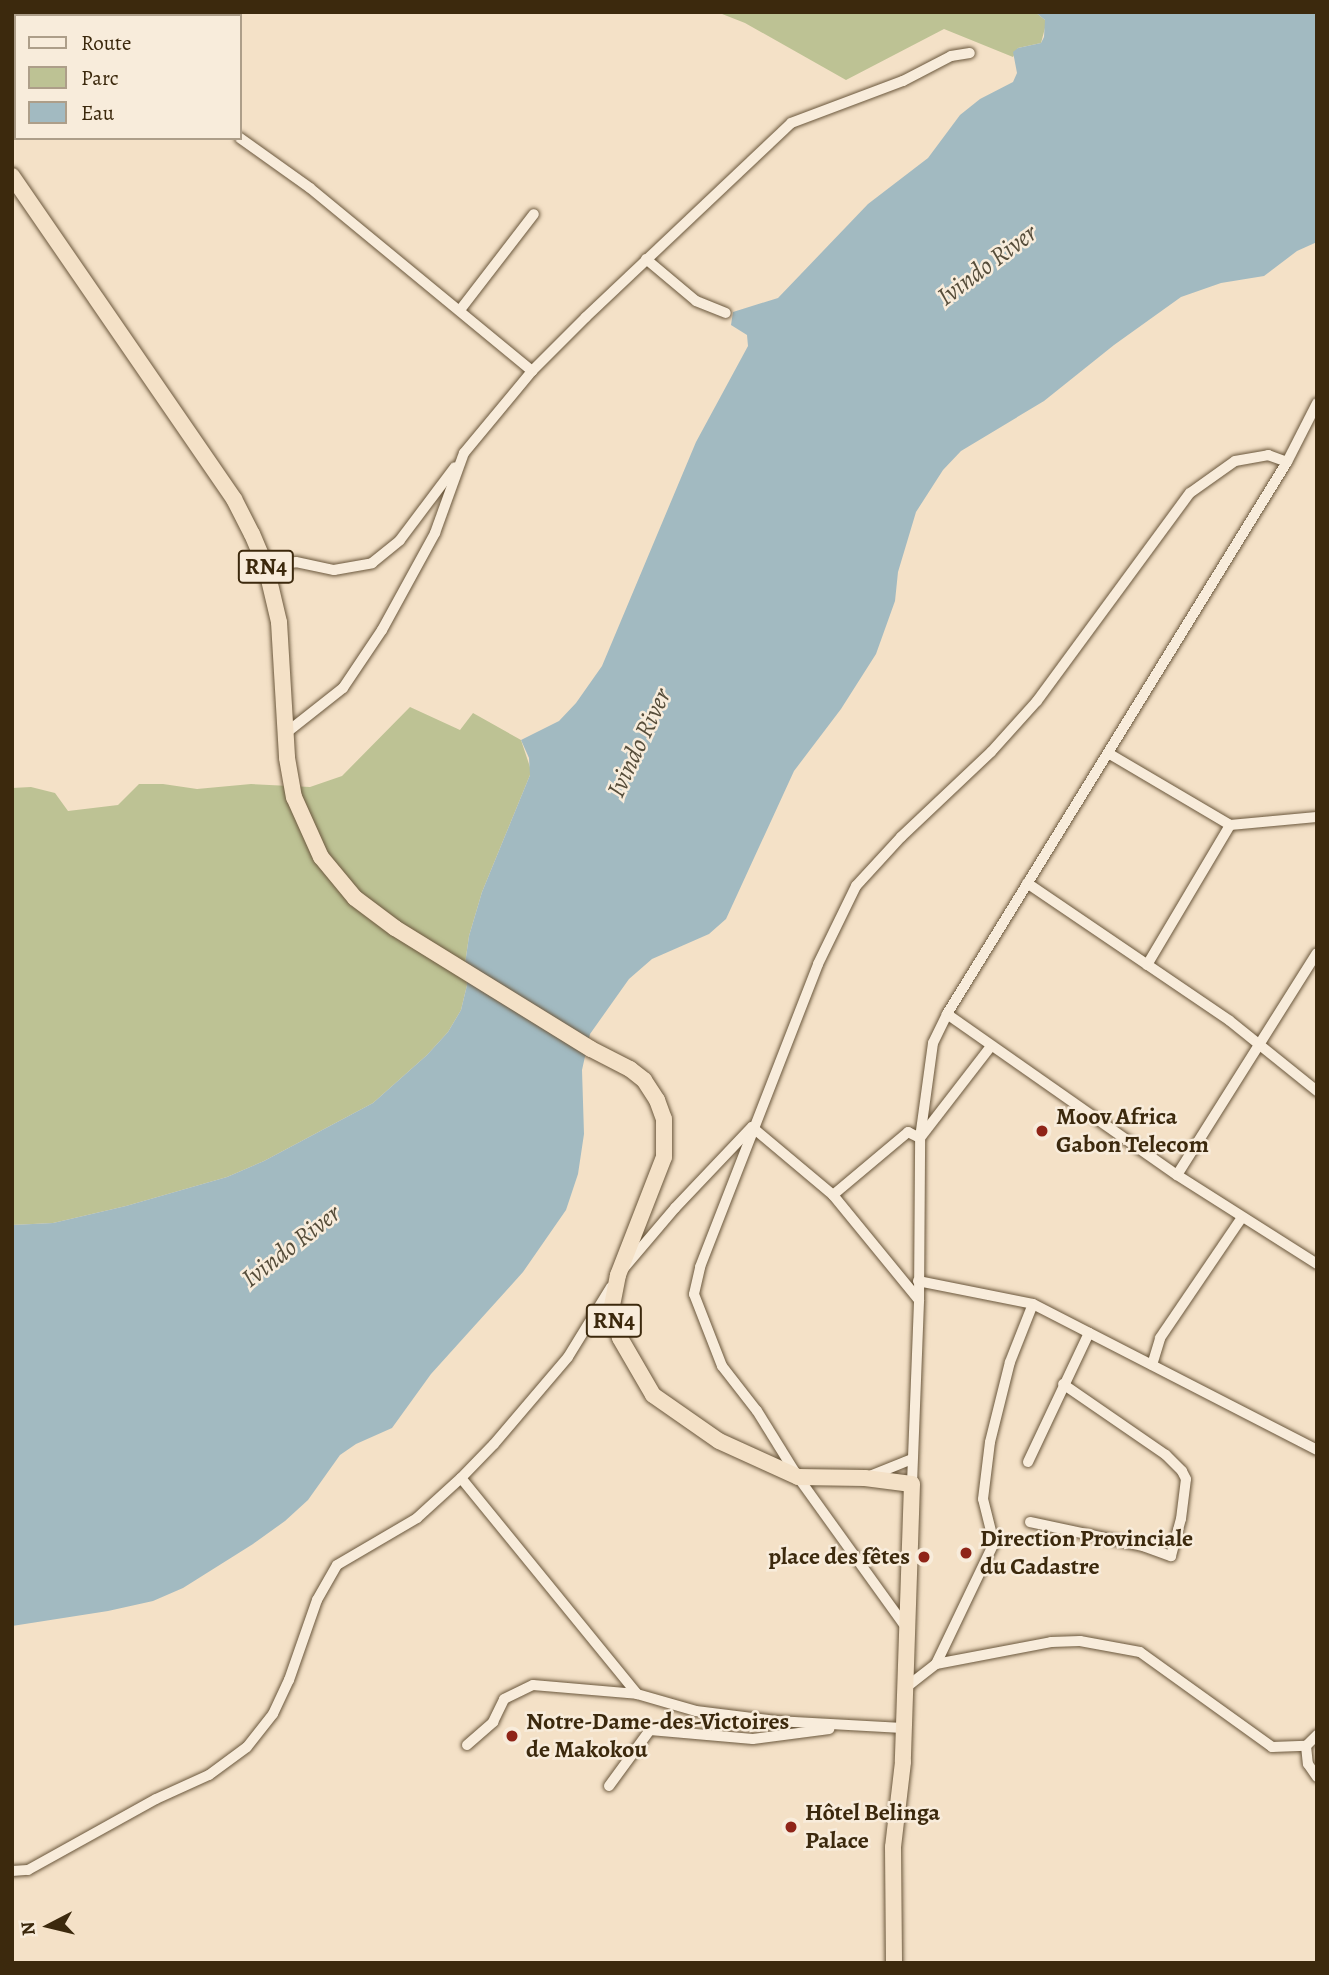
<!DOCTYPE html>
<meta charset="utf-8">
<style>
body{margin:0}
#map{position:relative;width:1329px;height:1975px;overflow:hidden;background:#f4e1c7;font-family:Alegreya,serif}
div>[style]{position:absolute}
.green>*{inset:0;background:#bdc294}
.water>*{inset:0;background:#a2bac1}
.roads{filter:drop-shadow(0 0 2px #6a573c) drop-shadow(0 0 2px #6a573c)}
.minor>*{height:10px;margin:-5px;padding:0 5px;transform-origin:5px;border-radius:5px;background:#f8ecdb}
.highway>*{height:16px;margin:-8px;padding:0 8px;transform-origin:8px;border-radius:8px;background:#f4e1c7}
.dots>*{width:19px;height:19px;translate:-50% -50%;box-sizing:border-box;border:4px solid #f8ecdb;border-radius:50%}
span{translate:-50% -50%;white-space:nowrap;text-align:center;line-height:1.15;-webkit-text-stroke:5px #f8ecdb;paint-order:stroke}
.shield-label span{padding:2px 5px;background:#f8ecdb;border:2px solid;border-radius:5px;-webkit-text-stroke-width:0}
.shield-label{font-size:23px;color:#3c290d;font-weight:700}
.poi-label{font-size:24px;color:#3c290d;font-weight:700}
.left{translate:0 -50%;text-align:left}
.right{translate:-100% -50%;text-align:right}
.water-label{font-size:26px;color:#564d3a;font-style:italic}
.frame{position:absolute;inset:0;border:14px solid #3c290d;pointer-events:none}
.legend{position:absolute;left:14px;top:14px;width:228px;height:126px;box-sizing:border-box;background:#f8ecdb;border:2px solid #ad9e89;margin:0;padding:9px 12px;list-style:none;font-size:21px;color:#3c290d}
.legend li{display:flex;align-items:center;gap:14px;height:35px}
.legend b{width:35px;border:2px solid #ad9e89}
.north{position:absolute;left:14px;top:1891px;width:70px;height:70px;-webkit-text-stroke:5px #f8ecdb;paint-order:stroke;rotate:263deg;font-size:19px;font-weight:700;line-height:28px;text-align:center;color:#3c290d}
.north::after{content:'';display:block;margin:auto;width:24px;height:32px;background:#3c290d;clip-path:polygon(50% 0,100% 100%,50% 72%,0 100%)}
</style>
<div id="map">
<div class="green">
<div style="clip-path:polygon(717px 12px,1035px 12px,1045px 20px,1045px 28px,1041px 43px,1018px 48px,1013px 57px,944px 29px,846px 80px,745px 23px)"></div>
<div style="clip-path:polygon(410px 707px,460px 730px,473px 713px,521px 740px,530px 767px,530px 775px,482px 892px,469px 936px,465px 964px,467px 985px,461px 1010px,448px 1032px,427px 1055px,373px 1103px,264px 1161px,227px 1177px,126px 1206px,53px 1223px,12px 1225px,12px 788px,31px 787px,55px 793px,68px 811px,118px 805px,139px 784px,163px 784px,197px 789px,251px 784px,310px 787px,342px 776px)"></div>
</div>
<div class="water">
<div style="clip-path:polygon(1035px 12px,1317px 12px,1317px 242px,1297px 251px,1264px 276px,1221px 283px,1181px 297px,1114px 345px,1044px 401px,961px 451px,943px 470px,916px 512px,898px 572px,895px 601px,876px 654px,841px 709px,794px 771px,726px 919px,709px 934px,652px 959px,629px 979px,590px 1034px,582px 1070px,584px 1134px,578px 1174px,566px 1210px,523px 1272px,431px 1374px,392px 1428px,356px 1444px,340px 1455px,308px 1500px,285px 1521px,253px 1544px,183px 1588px,153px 1601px,108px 1611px,12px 1626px,12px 1225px,53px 1223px,126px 1206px,227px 1177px,264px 1161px,373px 1103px,427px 1055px,448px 1032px,461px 1010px,467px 985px,465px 964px,469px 936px,482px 892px,530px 775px,529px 758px,521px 740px,559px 721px,576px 703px,602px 666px,696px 442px,748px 346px,747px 335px,731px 325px,733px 312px,778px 298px,868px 204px,928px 158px,960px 115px,980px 99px,1013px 82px,1017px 73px,1013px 52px,1018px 48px,1041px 43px,1044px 37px,1045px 20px)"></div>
</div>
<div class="roads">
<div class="minor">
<div style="left:33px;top:12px;width:4px;rotate:63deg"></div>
<div style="left:240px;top:138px;width:86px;rotate:35.5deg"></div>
<div style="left:310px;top:188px;width:288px;rotate:39.5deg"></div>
<div style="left:646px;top:259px;width:65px;rotate:40deg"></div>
<div style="left:696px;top:301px;width:32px;rotate:22deg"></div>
<div style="left:460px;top:310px;width:121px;rotate:-52.4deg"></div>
<div style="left:266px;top:567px;width:30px;rotate:-9deg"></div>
<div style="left:296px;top:562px;width:39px;rotate:12deg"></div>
<div style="left:334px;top:570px;width:39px;rotate:-10deg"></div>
<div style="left:372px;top:563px;width:36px;rotate:-39deg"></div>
<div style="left:400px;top:540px;width:91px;rotate:-53deg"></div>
<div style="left:286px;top:733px;width:73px;rotate:-38.3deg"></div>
<div style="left:343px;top:688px;width:70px;rotate:-56.1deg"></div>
<div style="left:382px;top:630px;width:111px;rotate:-61.3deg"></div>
<div style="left:435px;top:533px;width:85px;rotate:-70.1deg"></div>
<div style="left:464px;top:453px;width:107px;rotate:-50.3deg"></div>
<div style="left:532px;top:371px;width:76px;rotate:-45deg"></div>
<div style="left:586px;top:317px;width:282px;rotate:-43.4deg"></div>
<div style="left:791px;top:123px;width:120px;rotate:-20.6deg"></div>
<div style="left:903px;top:81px;width:54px;rotate:-27.5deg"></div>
<div style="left:951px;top:56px;width:19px;rotate:-9deg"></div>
<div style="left:1108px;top:753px;width:142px;rotate:30.5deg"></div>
<div style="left:1230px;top:825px;width:87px;rotate:-5.3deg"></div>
<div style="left:1027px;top:883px;width:245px;rotate:34.2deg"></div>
<div style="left:1230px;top:1021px;width:112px;rotate:38.8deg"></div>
<div style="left:1147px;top:965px;width:163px;rotate:-59.3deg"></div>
<div style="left:947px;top:1014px;width:281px;rotate:35deg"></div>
<div style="left:1177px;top:1175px;width:166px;rotate:32.4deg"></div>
<div style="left:1177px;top:1175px;width:262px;rotate:-57.8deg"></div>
<div style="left:833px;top:1195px;width:98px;rotate:-40deg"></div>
<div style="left:908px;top:1132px;width:13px;rotate:27deg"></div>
<div style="left:920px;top:1138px;width:116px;rotate:-52.3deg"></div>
<div style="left:624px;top:1268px;width:79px;rotate:-49.6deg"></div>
<div style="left:675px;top:1208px;width:112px;rotate:-46.5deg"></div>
<div style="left:752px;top:1127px;width:106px;rotate:40deg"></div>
<div style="left:833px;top:1195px;width:136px;rotate:50.7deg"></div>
<div style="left:918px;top:1281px;width:117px;rotate:11.3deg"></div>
<div style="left:1033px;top:1304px;width:319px;rotate:27.2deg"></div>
<div style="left:1152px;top:1365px;width:28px;rotate:-73deg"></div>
<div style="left:1160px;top:1338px;width:144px;rotate:-55.8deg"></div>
<div style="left:1028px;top:1462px;width:143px;rotate:-64.7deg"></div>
<div style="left:870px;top:1476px;width:45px;rotate:-22deg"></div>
<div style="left:461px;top:1478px;width:279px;rotate:50.8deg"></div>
<div style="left:912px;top:1484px;width:184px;rotate:-87.8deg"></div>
<div style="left:919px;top:1300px;width:162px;rotate:-89.6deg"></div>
<div style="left:920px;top:1138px;width:96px;rotate:-82.2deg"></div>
<div style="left:933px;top:1043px;width:32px;rotate:-64deg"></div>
<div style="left:947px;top:1014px;width:648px;rotate:-58.37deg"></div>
<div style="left:1287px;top:462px;width:66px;rotate:-63deg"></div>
<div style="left:1030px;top:1522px;width:116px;rotate:12deg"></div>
<div style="left:1143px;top:1546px;width:30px;rotate:20deg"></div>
<div style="left:1171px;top:1556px;width:38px;rotate:-75deg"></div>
<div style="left:1181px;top:1519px;width:40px;rotate:-82.9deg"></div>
<div style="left:1186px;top:1479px;width:9px;rotate:-117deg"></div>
<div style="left:1182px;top:1471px;width:23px;rotate:-135deg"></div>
<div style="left:1166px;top:1455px;width:125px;rotate:-145.4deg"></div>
<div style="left:905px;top:1626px;width:183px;rotate:-125.7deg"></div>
<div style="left:798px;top:1477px;width:78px;rotate:-121.8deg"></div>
<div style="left:757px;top:1411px;width:57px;rotate:-127.9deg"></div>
<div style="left:722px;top:1366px;width:77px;rotate:-111.3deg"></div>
<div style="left:694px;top:1294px;width:28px;rotate:-77deg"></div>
<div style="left:700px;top:1267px;width:325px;rotate:-68.7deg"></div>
<div style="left:818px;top:964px;width:87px;rotate:-64deg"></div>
<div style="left:856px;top:886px;width:67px;rotate:-47.4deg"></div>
<div style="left:901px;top:837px;width:124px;rotate:-43.4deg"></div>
<div style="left:991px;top:752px;width:69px;rotate:-48deg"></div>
<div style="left:1037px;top:701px;width:258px;rotate:-53.7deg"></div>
<div style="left:1190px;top:493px;width:55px;rotate:-35.4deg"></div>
<div style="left:1235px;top:461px;width:34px;rotate:-10deg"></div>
<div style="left:1268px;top:455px;width:20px;rotate:20deg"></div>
<div style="left:936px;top:1664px;width:134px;rotate:-64.4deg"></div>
<div style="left:994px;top:1543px;width:45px;rotate:-104deg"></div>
<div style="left:983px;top:1499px;width:57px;rotate:-83deg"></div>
<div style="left:990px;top:1442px;width:82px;rotate:-76deg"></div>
<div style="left:1010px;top:1362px;width:62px;rotate:-68.4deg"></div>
<div style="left:904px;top:1689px;width:41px;rotate:-38deg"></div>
<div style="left:936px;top:1664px;width:117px;rotate:-10.8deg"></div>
<div style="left:1051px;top:1642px;width:29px;rotate:-2deg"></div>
<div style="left:1080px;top:1641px;width:61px;rotate:10.4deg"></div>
<div style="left:1140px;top:1652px;width:163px;rotate:35.7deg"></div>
<div style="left:1272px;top:1747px;width:34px;rotate:-2deg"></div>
<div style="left:1306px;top:1746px;width:16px;rotate:-45deg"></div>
<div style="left:467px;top:1745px;width:35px;rotate:-41deg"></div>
<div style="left:493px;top:1722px;width:25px;rotate:-64deg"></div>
<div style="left:504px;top:1699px;width:32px;rotate:-26deg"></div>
<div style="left:533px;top:1685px;width:104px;rotate:4.9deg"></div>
<div style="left:637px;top:1694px;width:61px;rotate:16.1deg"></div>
<div style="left:696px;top:1711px;width:81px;rotate:7.1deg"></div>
<div style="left:776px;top:1721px;width:127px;rotate:3.2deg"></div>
<div style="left:1306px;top:1746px;width:18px;rotate:84deg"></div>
<div style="left:1308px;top:1764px;width:16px;rotate:55deg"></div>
<div style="left:609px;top:1786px;width:69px;rotate:-53.8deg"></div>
<div style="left:650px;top:1730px;width:103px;rotate:5deg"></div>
<div style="left:753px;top:1739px;width:77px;rotate:-7.5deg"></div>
<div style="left:12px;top:1871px;width:16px;rotate:-4deg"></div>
<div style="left:28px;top:1870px;width:146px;rotate:-29deg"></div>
<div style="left:156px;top:1799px;width:58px;rotate:-24.4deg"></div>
<div style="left:209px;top:1775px;width:47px;rotate:-36.4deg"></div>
<div style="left:247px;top:1747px;width:42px;rotate:-51.8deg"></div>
<div style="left:273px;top:1714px;width:38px;rotate:-65deg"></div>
<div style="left:289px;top:1680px;width:85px;rotate:-70.7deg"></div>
<div style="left:317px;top:1600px;width:40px;rotate:-60.3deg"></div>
<div style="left:337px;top:1565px;width:93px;rotate:-30.4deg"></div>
<div style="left:417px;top:1518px;width:59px;rotate:-42.3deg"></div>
<div style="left:461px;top:1478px;width:47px;rotate:-45.9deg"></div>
<div style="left:494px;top:1444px;width:114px;rotate:-49.6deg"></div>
<div style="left:568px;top:1357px;width:82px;rotate:-58.4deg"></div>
</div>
<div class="highway">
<div style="left:12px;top:176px;width:392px;rotate:55.5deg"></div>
<div style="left:234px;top:499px;width:39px;rotate:63deg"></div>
<div style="left:252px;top:534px;width:36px;rotate:67deg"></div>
<div style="left:266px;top:567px;width:57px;rotate:76.7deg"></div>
<div style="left:279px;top:622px;width:136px;rotate:86.6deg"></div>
<div style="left:287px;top:758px;width:40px;rotate:80deg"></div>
<div style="left:294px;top:797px;width:66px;rotate:65.8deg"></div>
<div style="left:321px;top:857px;width:53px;rotate:50.3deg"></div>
<div style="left:355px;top:898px;width:50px;rotate:36.9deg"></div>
<div style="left:395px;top:928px;width:230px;rotate:31.7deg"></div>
<div style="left:591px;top:1049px;width:44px;rotate:27.1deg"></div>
<div style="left:630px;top:1069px;width:18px;rotate:38deg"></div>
<div style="left:644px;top:1080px;width:24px;rotate:57deg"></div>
<div style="left:657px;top:1100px;width:20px;rotate:70deg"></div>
<div style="left:664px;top:1119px;width:38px;rotate:90deg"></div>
<div style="left:664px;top:1157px;width:127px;rotate:111.3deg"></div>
<div style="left:618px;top:1275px;width:36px;rotate:101deg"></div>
<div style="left:611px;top:1310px;width:29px;rotate:72deg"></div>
<div style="left:620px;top:1338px;width:66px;rotate:59.9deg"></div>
<div style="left:653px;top:1395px;width:80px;rotate:34.9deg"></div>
<div style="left:719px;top:1441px;width:87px;rotate:24.5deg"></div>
<div style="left:798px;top:1477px;width:67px;rotate:0.9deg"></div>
<div style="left:865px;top:1478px;width:47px;rotate:7.3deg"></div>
<div style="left:912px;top:1484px;width:278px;rotate:91.9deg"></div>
<div style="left:903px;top:1762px;width:86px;rotate:96.7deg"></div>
<div style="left:893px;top:1847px;width:116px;rotate:89.5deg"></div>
</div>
</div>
<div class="dots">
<div style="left:1042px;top:1131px;background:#8f2418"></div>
<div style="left:966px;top:1553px;background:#8f2418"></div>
<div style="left:924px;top:1557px;background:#8f2418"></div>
<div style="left:512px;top:1736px;background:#8f2418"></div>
<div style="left:791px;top:1827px;background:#8f2418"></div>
</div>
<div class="shield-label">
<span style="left:266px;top:567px">RN4</span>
<span style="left:614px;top:1321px">RN4</span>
</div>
<div class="poi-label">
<span class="left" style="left:1056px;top:1131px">Moov Africa<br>Gabon Telecom</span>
<span class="left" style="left:980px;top:1553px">Direction Provinciale<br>du Cadastre</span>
<span class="right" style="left:910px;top:1557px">place des fêtes</span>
<span class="left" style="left:526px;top:1736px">Notre-Dame-des-Victoires<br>de Makokou</span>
<span class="left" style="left:805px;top:1827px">Hôtel Belinga<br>Palace</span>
</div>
<div class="water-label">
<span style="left:987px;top:265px;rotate:-37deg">Ivindo River</span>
<span style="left:639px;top:743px;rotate:-65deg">Ivindo River</span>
<span style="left:291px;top:1246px;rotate:-38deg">Ivindo River</span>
</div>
<div class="frame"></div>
<ul class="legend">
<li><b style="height:9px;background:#f8ecdb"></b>Route</li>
<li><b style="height:19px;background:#bdc294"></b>Parc</li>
<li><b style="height:19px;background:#a2bac1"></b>Eau</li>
</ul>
<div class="north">N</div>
</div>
